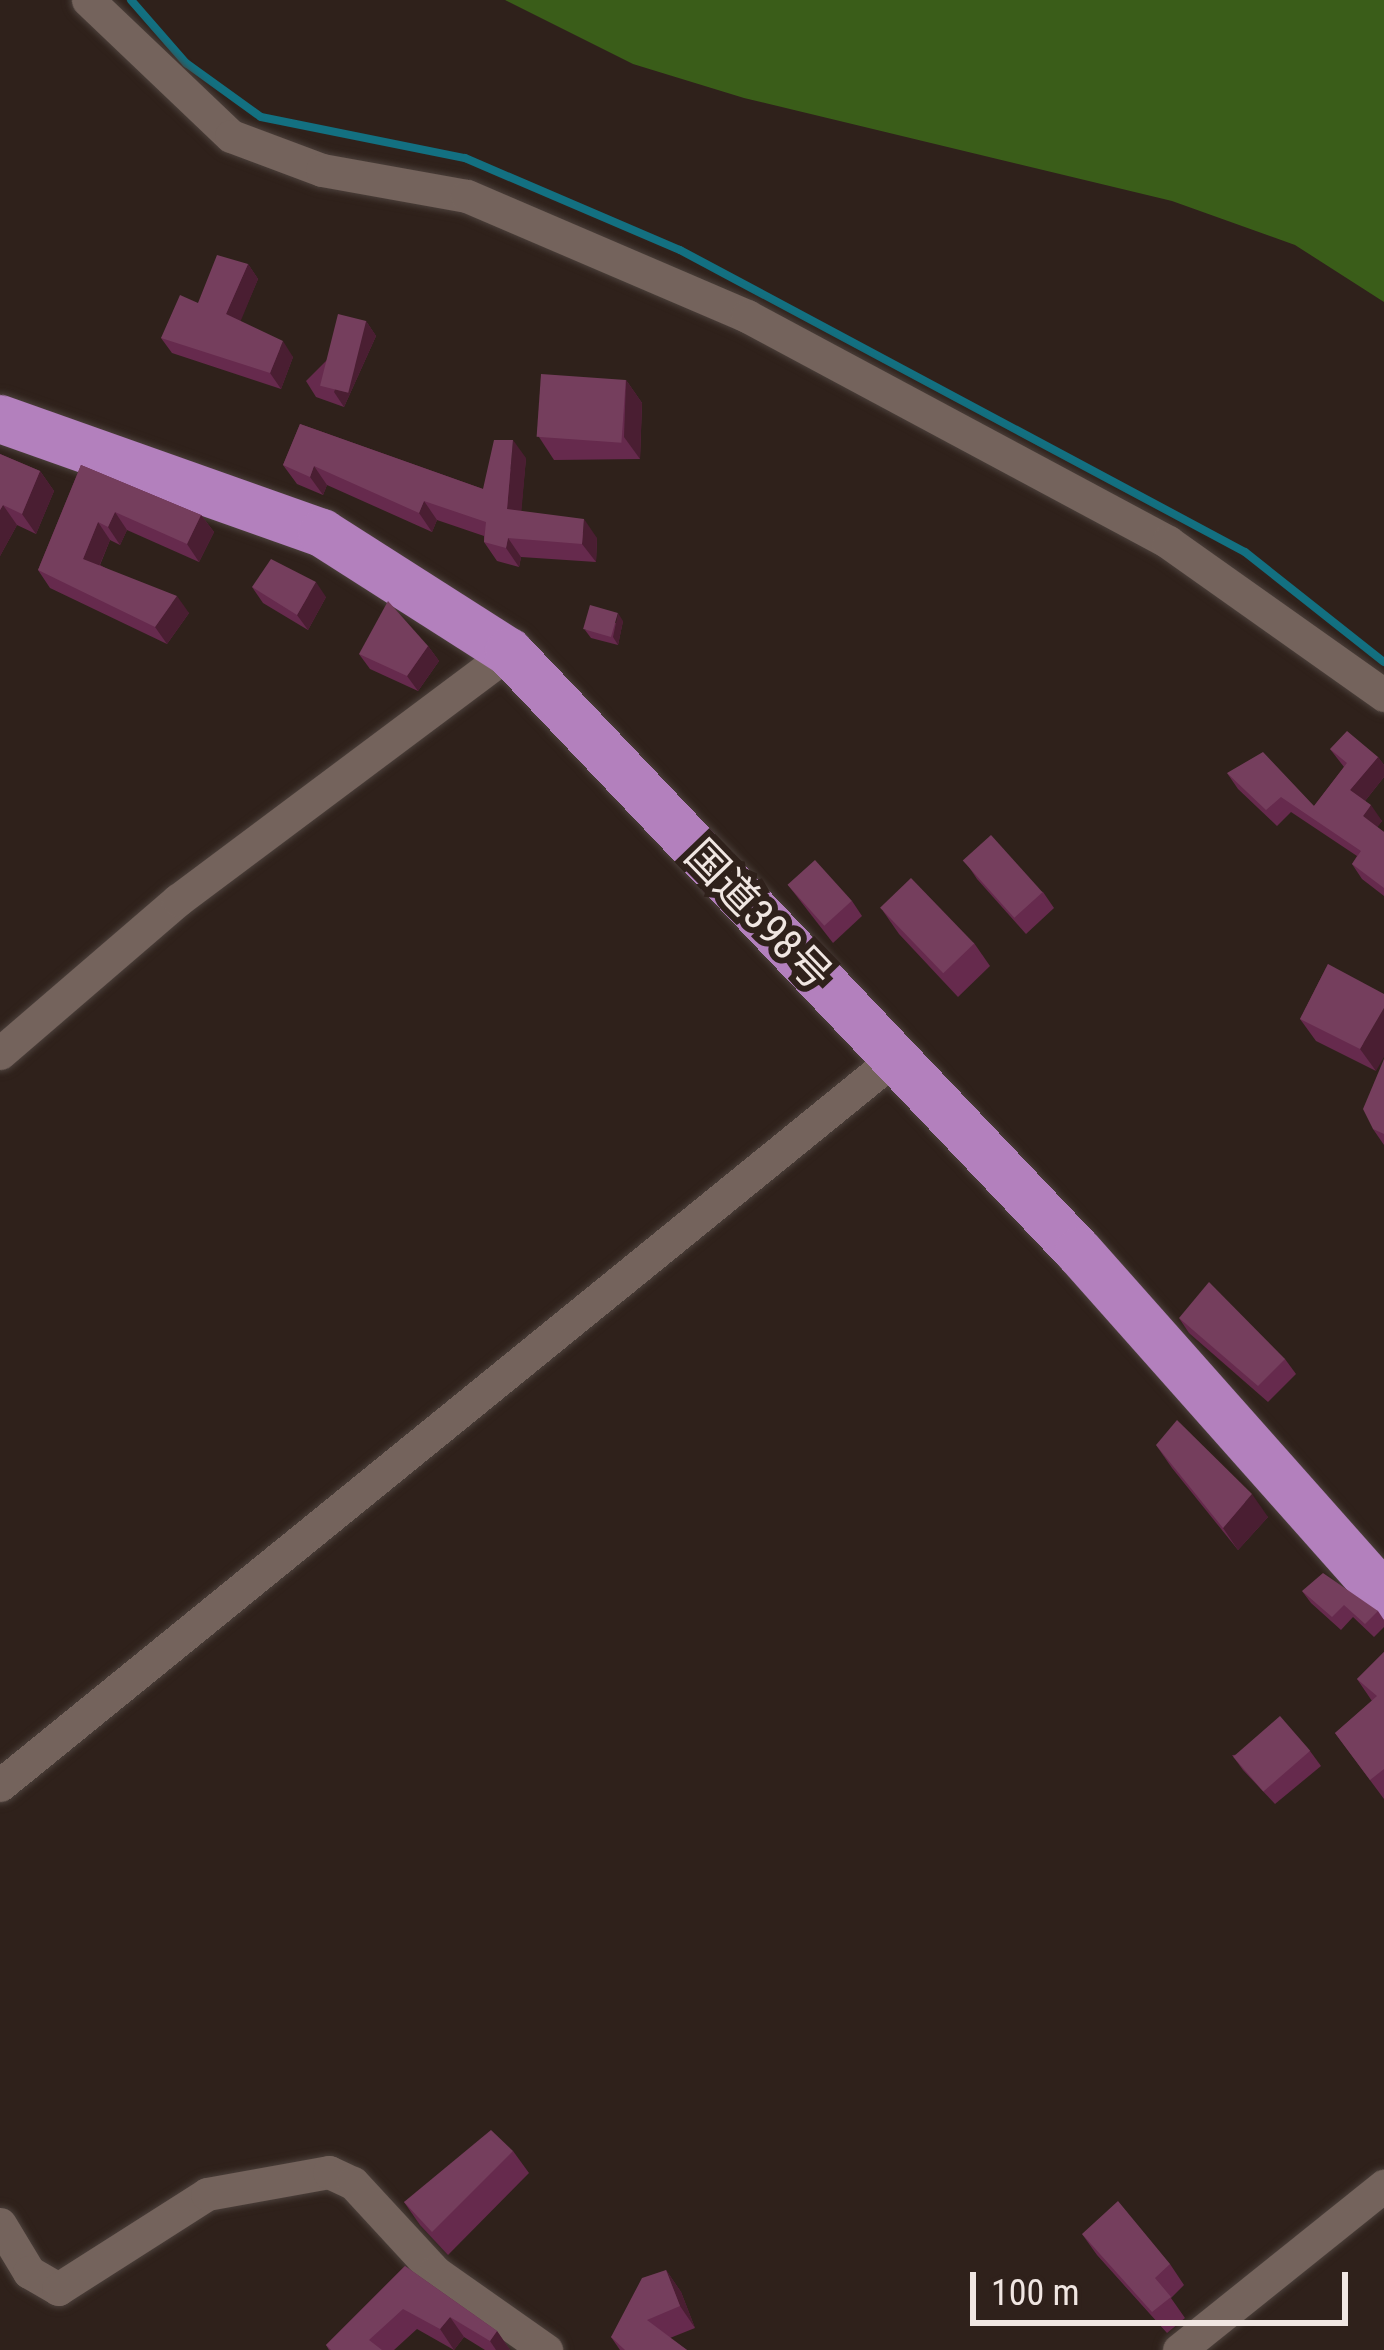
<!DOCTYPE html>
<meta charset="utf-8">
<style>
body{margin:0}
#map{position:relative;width:1384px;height:2350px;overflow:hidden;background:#2f211b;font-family:"Roboto Condensed","Noto Sans JP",sans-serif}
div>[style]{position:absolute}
.forest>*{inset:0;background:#3a5d19}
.stream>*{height:8px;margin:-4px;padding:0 4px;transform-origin:4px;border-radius:4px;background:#137081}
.roads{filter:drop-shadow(0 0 3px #4b403b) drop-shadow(0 0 3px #4b403b)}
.minor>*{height:33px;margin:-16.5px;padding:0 16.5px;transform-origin:16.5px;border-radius:16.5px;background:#74635c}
.highway>*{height:48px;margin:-24px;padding:0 24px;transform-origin:24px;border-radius:24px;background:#b380bd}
.wall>*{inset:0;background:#662a4d}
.shaded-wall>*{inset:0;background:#4a1e32}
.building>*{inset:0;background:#753e5d;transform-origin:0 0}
span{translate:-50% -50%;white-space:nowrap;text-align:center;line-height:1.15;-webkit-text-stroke:12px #2f211b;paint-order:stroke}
.street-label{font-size:42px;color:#f0e6e2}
.scale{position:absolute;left:970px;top:2272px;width:378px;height:54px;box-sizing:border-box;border:6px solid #f0e6e2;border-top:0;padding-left:15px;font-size:36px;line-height:42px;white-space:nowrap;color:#f0e6e2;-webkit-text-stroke:9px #2f211b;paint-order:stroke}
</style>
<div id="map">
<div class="forest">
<div style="clip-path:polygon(505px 0,1384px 0,1384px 302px,1295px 245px,1172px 201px,744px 98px,633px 64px)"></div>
</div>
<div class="stream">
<div style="left:131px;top:0;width:84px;rotate:48.9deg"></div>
<div style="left:186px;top:63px;width:92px;rotate:35.8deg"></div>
<div style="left:261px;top:117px;width:208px;rotate:11.4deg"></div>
<div style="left:465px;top:158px;width:234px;rotate:23.2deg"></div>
<div style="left:680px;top:250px;width:641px;rotate:28.13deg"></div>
<div style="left:1245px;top:552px;width:177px;rotate:38.4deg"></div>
</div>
<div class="roads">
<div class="minor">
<div style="left:88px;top:0;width:197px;rotate:43.6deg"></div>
<div style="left:231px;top:136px;width:97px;rotate:20.5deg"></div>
<div style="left:322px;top:170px;width:147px;rotate:10.2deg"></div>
<div style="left:467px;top:196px;width:305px;rotate:23.2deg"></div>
<div style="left:747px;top:316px;width:478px;rotate:28.2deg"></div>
<div style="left:1168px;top:542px;width:265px;rotate:35.3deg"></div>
<div style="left:0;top:1053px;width:235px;rotate:-40.7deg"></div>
<div style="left:178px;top:900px;width:414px;rotate:-36.8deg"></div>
<div style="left:0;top:1785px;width:1153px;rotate:-39.09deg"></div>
<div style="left:0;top:2224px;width:56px;rotate:58.9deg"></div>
<div style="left:29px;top:2272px;width:34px;rotate:30deg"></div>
<div style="left:58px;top:2289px;width:177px;rotate:-32.5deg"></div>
<div style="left:207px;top:2194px;width:124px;rotate:-10.2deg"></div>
<div style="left:329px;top:2172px;width:26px;rotate:25deg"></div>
<div style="left:353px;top:2183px;width:121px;rotate:47.3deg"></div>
<div style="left:435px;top:2272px;width:136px;rotate:35.1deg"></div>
<div style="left:1179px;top:2350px;width:263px;rotate:-38.7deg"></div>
</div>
<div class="highway">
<div style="left:0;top:419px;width:342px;rotate:19.5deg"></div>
<div style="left:322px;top:533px;width:222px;rotate:32.5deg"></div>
<div style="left:509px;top:652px;width:828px;rotate:46.47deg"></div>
<div style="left:1079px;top:1252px;width:460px;rotate:48.4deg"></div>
</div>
</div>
<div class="wall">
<div style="clip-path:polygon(248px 264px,258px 279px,240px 321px,293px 357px,281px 389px,172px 353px,161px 338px,198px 303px)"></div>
<div style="clip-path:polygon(366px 321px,376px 336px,344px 407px,316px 397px,306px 381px)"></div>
<div style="clip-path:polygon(626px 380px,642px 403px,640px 459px,554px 460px,539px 437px)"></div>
<div style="clip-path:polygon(300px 424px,483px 489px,526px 458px,521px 511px,597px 538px,596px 562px,521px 557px,519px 567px,497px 561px,484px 542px,484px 536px,437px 520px,432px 532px,327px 485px,323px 495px,297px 484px,283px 465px)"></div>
<div style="clip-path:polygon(0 454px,40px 471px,54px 491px,36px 534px,17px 525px,0 556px)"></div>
<div style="clip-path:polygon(81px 465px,201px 515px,214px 532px,199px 562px,127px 530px,120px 545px,110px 540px,100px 565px,189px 613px,167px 644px,50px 588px,38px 570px)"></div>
<div style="clip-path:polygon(252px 587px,326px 597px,308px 630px,263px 603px)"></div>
<div style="clip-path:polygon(623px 621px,618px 645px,591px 638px,585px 630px)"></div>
<div style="clip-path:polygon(428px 646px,439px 661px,418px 691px,370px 669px,359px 654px)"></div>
<div style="clip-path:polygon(1330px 749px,1378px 757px,1384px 765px,1384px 777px,1365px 801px,1382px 821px,1377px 827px,1384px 832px,1384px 896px,1362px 879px,1352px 864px,1357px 856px,1291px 812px,1277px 826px,1238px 789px,1227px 773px,1314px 806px,1344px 767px)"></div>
<div style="clip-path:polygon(967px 864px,1043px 892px,1054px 908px,1026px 934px,977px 879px)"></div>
<div style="clip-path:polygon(788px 885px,852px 901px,862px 916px,833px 943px)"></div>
<div style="clip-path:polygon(883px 911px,974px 943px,990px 966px,958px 997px,899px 934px)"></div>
<div style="clip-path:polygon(1328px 964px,1376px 1071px,1316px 1041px,1300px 1019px)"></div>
<div style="clip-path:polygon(1384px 1059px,1384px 1145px,1373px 1129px)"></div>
<div style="clip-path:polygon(1179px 1318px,1285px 1359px,1296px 1374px,1268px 1402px,1189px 1333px)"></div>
<div style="clip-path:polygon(1156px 1445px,1268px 1517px,1238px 1550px,1172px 1468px)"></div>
<div style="clip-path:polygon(1302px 1591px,1378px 1611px,1384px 1620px,1384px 1627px,1374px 1637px,1353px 1617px,1341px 1630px,1311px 1603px)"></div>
<div style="clip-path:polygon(1384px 1652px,1384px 1799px,1335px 1733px,1372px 1701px,1357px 1679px)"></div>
<div style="clip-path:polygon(1310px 1751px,1321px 1766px,1275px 1804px,1243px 1770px,1232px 1755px)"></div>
<div style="clip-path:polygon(513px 2151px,529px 2173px,448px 2255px,420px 2225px,404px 2202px)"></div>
<div style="clip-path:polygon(1082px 2234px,1170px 2264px,1184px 2285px,1171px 2298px,1185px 2318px,1167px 2333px,1097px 2255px)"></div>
<div style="clip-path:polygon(405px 2266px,497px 2331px,510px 2350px,485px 2350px,464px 2337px,454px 2350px,417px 2329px,394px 2350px,329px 2350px,326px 2345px)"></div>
<div style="clip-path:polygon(666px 2270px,681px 2292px,695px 2328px,670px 2338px,687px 2350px,620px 2350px,611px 2337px)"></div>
</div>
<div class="shaded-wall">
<div style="clip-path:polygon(248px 264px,258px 279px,237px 330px,226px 314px)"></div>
<div style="clip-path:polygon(366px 321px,376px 336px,344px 407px,334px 392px)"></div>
<div style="clip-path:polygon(283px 341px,293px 357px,281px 389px,270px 373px)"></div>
<div style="clip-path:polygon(626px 380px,642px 403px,640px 459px,624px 437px)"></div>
<div style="clip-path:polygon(513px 440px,526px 458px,520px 528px,507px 509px)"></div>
<div style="clip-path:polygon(314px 466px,327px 485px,323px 495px,310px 477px)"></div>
<div style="clip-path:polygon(40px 471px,54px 491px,36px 534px,22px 514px)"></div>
<div style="clip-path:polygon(424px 501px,437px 520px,432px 532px,419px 513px)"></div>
<div style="clip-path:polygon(3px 505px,17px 525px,0 556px,0 510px)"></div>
<div style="clip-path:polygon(115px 512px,127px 530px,120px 545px,108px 527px)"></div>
<div style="clip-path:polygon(201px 515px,214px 532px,199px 562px,187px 544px)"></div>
<div style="clip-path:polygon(584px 519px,597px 538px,596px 562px,582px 544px)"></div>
<div style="clip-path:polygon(98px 522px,110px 540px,95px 576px,83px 559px)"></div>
<div style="clip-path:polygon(508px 538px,521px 557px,519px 567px,506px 548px)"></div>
<div style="clip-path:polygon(316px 582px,326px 597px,308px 630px,297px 615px)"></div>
<div style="clip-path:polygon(177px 596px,189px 613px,167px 644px,155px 627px)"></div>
<div style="clip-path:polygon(618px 613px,623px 621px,618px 645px,613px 637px)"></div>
<div style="clip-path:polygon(428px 646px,439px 661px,418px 691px,407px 676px)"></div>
<div style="clip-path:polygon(1378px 757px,1384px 765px,1384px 777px,1361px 806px,1350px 790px)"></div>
<div style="clip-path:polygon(1371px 805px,1382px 821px,1374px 831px,1363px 816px)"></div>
<div style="clip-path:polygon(1384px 1008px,1384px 1057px,1376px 1071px,1360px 1049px)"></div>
<div style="clip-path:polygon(1252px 1494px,1268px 1517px,1238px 1550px,1223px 1528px)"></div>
<div style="clip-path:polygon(666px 2270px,681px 2292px,695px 2328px,680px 2306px)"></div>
<div style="clip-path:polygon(450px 2317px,464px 2337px,454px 2350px,440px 2329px)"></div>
<div style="clip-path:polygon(497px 2331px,510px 2350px,496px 2350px,490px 2341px)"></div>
</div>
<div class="building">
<div style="clip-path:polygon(217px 255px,248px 264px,226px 314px,283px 341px,270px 373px,161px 338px,180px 295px,198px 303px)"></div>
<div style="left:338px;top:314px;width:29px;height:74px;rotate:14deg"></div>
<div style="left:541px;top:374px;width:85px;height:63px;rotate:4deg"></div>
<div style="clip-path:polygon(300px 424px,483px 489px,494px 440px,513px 440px,507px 509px,584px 519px,582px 544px,508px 538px,506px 548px,484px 542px,486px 522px,424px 501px,419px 513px,314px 466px,310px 477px,283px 465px)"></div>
<div style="clip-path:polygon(0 454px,40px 471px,22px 514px,3px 505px,0 510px)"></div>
<div style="clip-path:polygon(81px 465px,201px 515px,187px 544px,115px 512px,108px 527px,98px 522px,83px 559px,177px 596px,155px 627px,38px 570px)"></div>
<div style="clip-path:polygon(271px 559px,316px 582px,297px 615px,252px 587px)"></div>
<div style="clip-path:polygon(388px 601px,428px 646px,407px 676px,359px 654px)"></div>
<div style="left:590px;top:605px;width:29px;height:25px;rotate:16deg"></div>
<div style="clip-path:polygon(1347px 731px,1378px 757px,1350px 790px,1371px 805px,1363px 816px,1384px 832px,1384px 888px,1352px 864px,1361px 851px,1281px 797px,1266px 810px,1227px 773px,1263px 752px,1314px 806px,1347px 763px,1330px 749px)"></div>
<div style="left:991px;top:835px;width:77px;height:38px;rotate:48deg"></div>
<div style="left:815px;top:860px;width:55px;height:37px;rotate:48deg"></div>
<div style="left:911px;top:878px;width:91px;height:43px;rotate:46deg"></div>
<div style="clip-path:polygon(1328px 964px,1384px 994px,1384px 1008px,1360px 1049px,1300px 1019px)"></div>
<div style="clip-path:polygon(1384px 1059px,1384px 1134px,1373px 1129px,1363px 1109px)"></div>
<div style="clip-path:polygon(1209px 1282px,1285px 1359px,1258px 1386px,1179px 1318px)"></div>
<div style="clip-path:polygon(1177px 1420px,1252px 1494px,1223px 1528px,1156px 1445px)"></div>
<div style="clip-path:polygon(1323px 1573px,1378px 1611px,1365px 1624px,1344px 1605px,1332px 1617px,1302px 1591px)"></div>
<div style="clip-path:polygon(1384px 1652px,1384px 1769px,1370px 1780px,1335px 1733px,1377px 1696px,1357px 1679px)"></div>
<div style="left:1280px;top:1716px;width:46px;height:62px;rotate:49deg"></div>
<div style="clip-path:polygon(491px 2130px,513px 2151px,432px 2232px,404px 2202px)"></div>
<div style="clip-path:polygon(1118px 2201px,1170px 2264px,1155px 2278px,1171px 2297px,1152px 2312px,1082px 2234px)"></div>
<div style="clip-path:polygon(405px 2266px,497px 2331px,490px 2341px,450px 2317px,440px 2329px,403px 2309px,369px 2340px,382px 2350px,331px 2350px,326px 2345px)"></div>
<div style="clip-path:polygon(666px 2270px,680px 2306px,647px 2320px,687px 2350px,625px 2350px,611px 2337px,642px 2278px)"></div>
</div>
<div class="street-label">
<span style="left:758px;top:915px;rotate:46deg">国道398号</span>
</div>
<div class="scale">100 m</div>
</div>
